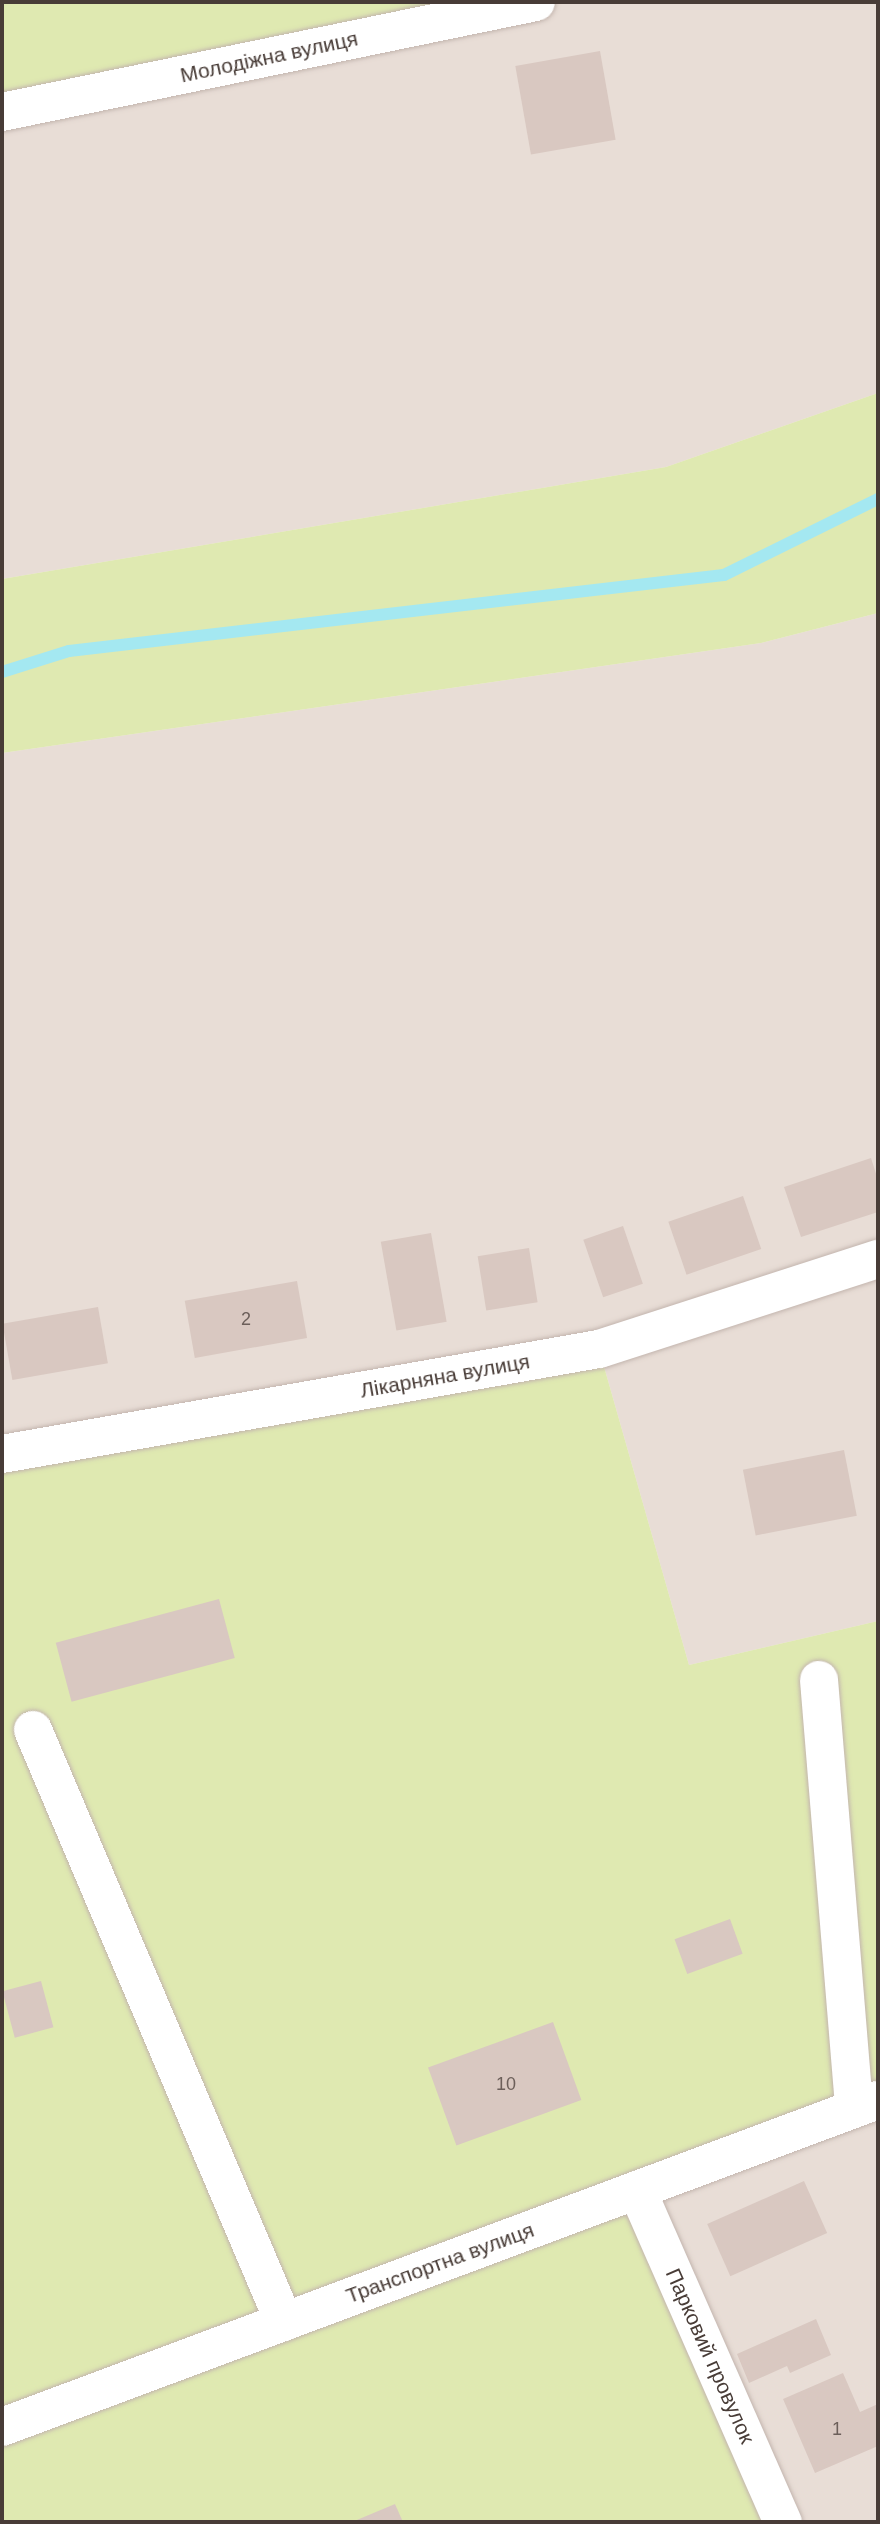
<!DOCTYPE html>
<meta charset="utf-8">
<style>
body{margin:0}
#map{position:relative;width:880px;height:2524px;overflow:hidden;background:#f4ede8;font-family:Arial,sans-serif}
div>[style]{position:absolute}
.residential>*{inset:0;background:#e8ddd6}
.green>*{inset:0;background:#dfe9b1}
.stream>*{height:12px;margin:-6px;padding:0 6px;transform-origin:6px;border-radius:6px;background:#a4e8f1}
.building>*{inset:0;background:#d9c8c1;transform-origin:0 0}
.roads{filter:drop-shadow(0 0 2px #c3b5ae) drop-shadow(0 0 2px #c3b5ae)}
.minor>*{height:38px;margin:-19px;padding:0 19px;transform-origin:19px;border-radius:19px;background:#fff}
span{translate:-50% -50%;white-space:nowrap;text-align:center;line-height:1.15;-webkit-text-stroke:6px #fff;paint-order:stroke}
.number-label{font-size:18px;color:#6c5f5a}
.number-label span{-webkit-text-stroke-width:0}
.street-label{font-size:21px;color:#483c37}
.frame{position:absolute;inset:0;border:4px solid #483c37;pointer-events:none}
</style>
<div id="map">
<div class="residential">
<div style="clip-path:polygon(536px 2px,878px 2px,878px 393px,666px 467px,2px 579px,2px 112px)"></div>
<div style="clip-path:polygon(878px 613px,878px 1621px,689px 1665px,599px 1349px,2px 1454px,2px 753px,761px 643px)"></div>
<div style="clip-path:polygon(878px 2100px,878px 2522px,783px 2522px,637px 2190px)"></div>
</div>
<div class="green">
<div style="clip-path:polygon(2px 2px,536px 2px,2px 112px)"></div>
<div style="clip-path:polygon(878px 393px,878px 613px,761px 643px,2px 753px,2px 579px,666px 467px)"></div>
<div style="clip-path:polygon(599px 1349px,689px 1665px,878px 1621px,878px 2100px,637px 2190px,783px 2522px,2px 2522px,2px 1454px)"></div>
</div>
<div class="stream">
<div style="left:2px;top:672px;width:70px;rotate:-17.4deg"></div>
<div style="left:69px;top:651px;width:659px;rotate:-6.62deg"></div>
<div style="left:724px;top:575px;width:172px;rotate:-26.3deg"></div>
</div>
<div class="building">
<div style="left:600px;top:51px;width:90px;height:86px;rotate:80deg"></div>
<div style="clip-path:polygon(871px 1158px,878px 1180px,878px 1212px,801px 1237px,784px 1187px)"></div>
<div style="left:743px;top:1196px;width:56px;height:79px;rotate:71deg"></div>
<div style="left:623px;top:1226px;width:61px;height:42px;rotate:71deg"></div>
<div style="left:431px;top:1233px;width:90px;height:51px;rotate:80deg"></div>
<div style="left:529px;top:1248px;width:55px;height:52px;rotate:81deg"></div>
<div style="left:297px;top:1281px;width:58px;height:114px;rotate:80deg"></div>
<div style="left:98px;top:1307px;width:57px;height:97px;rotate:80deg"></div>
<div style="left:844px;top:1450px;width:67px;height:103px;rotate:79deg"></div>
<div style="left:219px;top:1599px;width:61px;height:169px;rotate:75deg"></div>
<div style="left:730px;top:1919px;width:37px;height:59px;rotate:70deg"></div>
<div style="left:41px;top:1981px;width:48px;height:40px;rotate:75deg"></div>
<div style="left:553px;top:2022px;width:83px;height:133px;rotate:70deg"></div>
<div style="left:804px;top:2181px;width:57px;height:106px;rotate:66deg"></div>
<div style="clip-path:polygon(816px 2319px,831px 2355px,790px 2373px,787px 2366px,749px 2383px,737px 2354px)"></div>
<div style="clip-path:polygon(843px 2373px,860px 2412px,878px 2404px,878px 2446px,815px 2473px,783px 2399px)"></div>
<div style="clip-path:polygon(395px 2504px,403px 2522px,352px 2522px)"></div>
</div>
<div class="roads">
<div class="minor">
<div style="left:2px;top:112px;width:545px;rotate:-11.64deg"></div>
<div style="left:2px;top:1454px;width:606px;rotate:-9.98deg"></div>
<div style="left:599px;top:1349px;width:293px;rotate:-17.9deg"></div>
<div style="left:819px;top:1680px;width:430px;rotate:85.3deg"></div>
<div style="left:33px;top:1730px;width:643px;rotate:67.02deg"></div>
<div style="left:637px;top:2190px;width:363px;rotate:66.3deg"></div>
<div style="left:2px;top:2427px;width:935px;rotate:-20.47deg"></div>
</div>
</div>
<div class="number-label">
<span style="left:246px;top:1319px">2</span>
<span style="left:506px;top:2084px">10</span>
<span style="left:837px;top:2429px">1</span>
</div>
<div class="street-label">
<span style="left:269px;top:57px;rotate:-12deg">Молодіжна вулиця</span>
<span style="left:445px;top:1376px;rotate:-10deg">Лікарняна вулиця</span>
<span style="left:440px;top:2263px;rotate:-20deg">Транспортна вулиця</span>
<span style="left:710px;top:2356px;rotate:66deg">Парковий провулок</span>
</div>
<div class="frame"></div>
</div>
